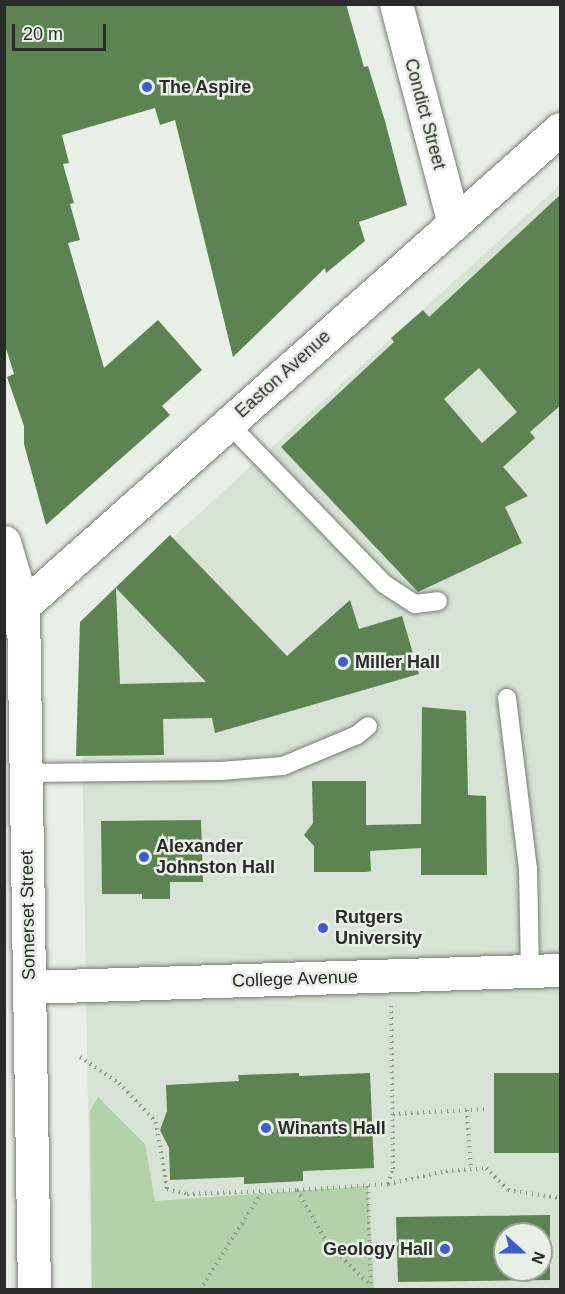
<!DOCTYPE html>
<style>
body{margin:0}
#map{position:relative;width:565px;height:1294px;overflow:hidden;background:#e8efe6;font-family:Arial,sans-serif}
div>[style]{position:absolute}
.built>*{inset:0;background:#d7e3d4}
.green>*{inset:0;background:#b4d2aa}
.building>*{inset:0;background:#5e8353;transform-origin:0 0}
.path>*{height:4px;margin-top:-2px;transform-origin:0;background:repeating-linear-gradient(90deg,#90958f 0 1.5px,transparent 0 6px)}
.roads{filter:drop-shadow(0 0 2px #777d75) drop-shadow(0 0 2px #777d75)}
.lane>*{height:18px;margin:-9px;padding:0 9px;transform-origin:9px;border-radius:9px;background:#fff}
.street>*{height:33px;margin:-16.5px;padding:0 16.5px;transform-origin:16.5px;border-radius:16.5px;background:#fff}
.secondary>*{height:33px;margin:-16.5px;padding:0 16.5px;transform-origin:16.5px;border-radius:16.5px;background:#fff}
.dots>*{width:16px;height:16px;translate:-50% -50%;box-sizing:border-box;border:3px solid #e8efe6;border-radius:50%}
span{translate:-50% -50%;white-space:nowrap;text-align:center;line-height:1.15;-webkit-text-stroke:5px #e8efe6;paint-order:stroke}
.poi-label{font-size:18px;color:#292b28;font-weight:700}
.left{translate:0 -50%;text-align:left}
.right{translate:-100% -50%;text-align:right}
.street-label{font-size:18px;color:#292b28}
.frame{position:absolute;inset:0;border:6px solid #292b28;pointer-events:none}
.north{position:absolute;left:493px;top:1222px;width:60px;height:60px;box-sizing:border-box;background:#e8efe6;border:2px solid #9ca19a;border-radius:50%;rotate:111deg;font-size:16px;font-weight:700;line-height:24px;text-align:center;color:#292b28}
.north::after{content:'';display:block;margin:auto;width:21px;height:27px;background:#405bce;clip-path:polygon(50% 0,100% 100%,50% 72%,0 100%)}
.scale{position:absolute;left:12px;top:24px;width:94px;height:27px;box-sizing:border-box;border:3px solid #292b28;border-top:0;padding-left:8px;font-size:18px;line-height:21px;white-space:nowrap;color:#292b28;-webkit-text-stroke:4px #e8efe6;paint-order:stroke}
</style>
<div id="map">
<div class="built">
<div style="clip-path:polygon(evenodd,560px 185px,560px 1289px,91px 1289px,80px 622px,560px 185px,505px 1234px,541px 1234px,541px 1270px,505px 1270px,505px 1234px)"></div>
</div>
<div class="green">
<div style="clip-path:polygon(98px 1097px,145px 1144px,155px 1201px,368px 1186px,374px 1289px,92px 1289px,90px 1111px)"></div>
</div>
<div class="building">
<div style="clip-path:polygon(4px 4px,346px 4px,364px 67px,368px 66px,385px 121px,407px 205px,359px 222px,365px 241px,326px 273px,325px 268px,233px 357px,175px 120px,160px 125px,155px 108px,62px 135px,69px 163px,63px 164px,74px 203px,70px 204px,80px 240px,68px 243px,104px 368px,158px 320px,202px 370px,162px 406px,170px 415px,46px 525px,24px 444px,24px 426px,7px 377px,14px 374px,4px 342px)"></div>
<div style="clip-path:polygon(evenodd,561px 194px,561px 405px,530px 432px,535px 438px,503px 467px,528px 496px,505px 507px,522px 543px,418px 592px,281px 447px,394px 342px,391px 338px,423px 310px,429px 317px,561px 194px,479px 368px,517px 412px,482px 443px,444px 399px,479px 368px)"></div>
<div style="clip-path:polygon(evenodd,170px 535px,287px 656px,350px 600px,359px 629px,402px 616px,419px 674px,215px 733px,212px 718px,163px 719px,164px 755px,76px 756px,80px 622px,170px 535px,116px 588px,206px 682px,120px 684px,116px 588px)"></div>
<div style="clip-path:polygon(422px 707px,466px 711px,468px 795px,486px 796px,487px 875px,421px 875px,421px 848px,370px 851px,371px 871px,366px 872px,314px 872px,314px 846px,304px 835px,313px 823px,312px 781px,366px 781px,366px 825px,421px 824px)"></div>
<div style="clip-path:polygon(201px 820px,203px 882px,170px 882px,170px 899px,142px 899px,142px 894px,102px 894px,101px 821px)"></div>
<div style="clip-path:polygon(299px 1073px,299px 1076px,370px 1073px,374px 1168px,303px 1171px,303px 1181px,244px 1184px,244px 1177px,170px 1180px,169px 1148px,160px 1130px,167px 1111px,166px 1085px,239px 1081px,238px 1075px)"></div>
<div style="left:561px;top:1073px;width:80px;height:67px;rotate:90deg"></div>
<div style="clip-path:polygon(evenodd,550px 1215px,550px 1280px,398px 1282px,396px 1217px,550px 1215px,505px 1234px,541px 1234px,541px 1270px,505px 1270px,505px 1234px)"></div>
</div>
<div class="path">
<div style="left:80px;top:1057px;width:47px;rotate:33.7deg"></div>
<div style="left:119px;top:1083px;width:54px;rotate:46.5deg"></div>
<div style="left:156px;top:1122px;width:68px;rotate:80.7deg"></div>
<div style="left:167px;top:1189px;width:21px;rotate:14deg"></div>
<div style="left:187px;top:1194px;width:110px;rotate:-2.1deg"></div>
<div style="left:297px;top:1190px;width:62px;rotate:60.1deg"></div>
<div style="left:328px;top:1244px;width:60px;rotate:44.3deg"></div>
<div style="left:467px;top:1110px;width:59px;rotate:86.1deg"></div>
<div style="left:393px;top:1114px;width:93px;rotate:-3.1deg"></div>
<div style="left:388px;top:1184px;width:59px;rotate:-12.6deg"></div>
<div style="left:446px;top:1171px;width:40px;rotate:-4.3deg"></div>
<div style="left:486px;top:1168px;width:31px;rotate:45deg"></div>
<div style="left:508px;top:1190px;width:53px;rotate:8.7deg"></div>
<div style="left:368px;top:1186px;width:99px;rotate:88.3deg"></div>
<div style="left:297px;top:1190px;width:91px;rotate:-3.8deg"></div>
<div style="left:388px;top:1184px;width:16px;rotate:-72deg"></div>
<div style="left:393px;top:1169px;width:163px;rotate:-90.7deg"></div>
<div style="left:370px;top:1244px;width:16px"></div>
<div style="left:200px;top:1290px;width:115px;rotate:-57.8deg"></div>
</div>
<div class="roads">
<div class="lane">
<div style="left:228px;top:423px;width:224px;rotate:45.9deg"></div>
<div style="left:384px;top:584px;width:37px;rotate:33deg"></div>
<div style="left:415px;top:604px;width:23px;rotate:-7deg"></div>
<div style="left:507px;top:698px;width:171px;rotate:83deg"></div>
<div style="left:528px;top:868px;width:103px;rotate:88.9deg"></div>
<div style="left:26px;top:773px;width:195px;rotate:-0.6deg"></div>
<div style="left:221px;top:771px;width:62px;rotate:-4.6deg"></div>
<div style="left:283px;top:766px;width:80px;rotate:-22.7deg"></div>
<div style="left:357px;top:735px;width:14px;rotate:-39deg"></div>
</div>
<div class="street">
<div style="left:396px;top:4px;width:227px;rotate:75.2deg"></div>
<div style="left:4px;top:542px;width:67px;rotate:73.5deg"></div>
<div style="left:23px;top:606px;width:684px;rotate:89.08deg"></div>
<div style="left:30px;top:987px;width:530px;rotate:-1.84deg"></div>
</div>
<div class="secondary">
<div style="left:4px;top:618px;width:22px;rotate:-32deg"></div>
<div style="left:23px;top:606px;width:718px;rotate:-41.61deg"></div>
</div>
</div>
<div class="dots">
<div style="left:147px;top:87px;background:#405bce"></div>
<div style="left:343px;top:662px;background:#405bce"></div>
<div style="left:144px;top:857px;background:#405bce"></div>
<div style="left:323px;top:928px;background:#405bce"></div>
<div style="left:266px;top:1128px;background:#405bce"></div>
<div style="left:445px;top:1249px;background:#405bce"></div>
</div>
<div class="poi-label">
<span class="left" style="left:159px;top:87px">The Aspire</span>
<span class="left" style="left:355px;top:662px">Miller Hall</span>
<span class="left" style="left:156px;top:857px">Alexander<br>Johnston Hall</span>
<span class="left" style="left:335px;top:928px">Rutgers<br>University</span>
<span class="left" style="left:278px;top:1128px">Winants Hall</span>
<span class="right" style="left:433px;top:1249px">Geology Hall</span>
</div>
<div class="street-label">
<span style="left:425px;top:114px;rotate:75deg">Condict Street</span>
<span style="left:283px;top:374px;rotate:-42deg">Easton Avenue</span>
<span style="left:28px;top:915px;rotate:-91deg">Somerset Street</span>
<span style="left:295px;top:979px;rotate:-2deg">College Avenue</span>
</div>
<div class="frame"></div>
<div class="north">N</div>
<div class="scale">20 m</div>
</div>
